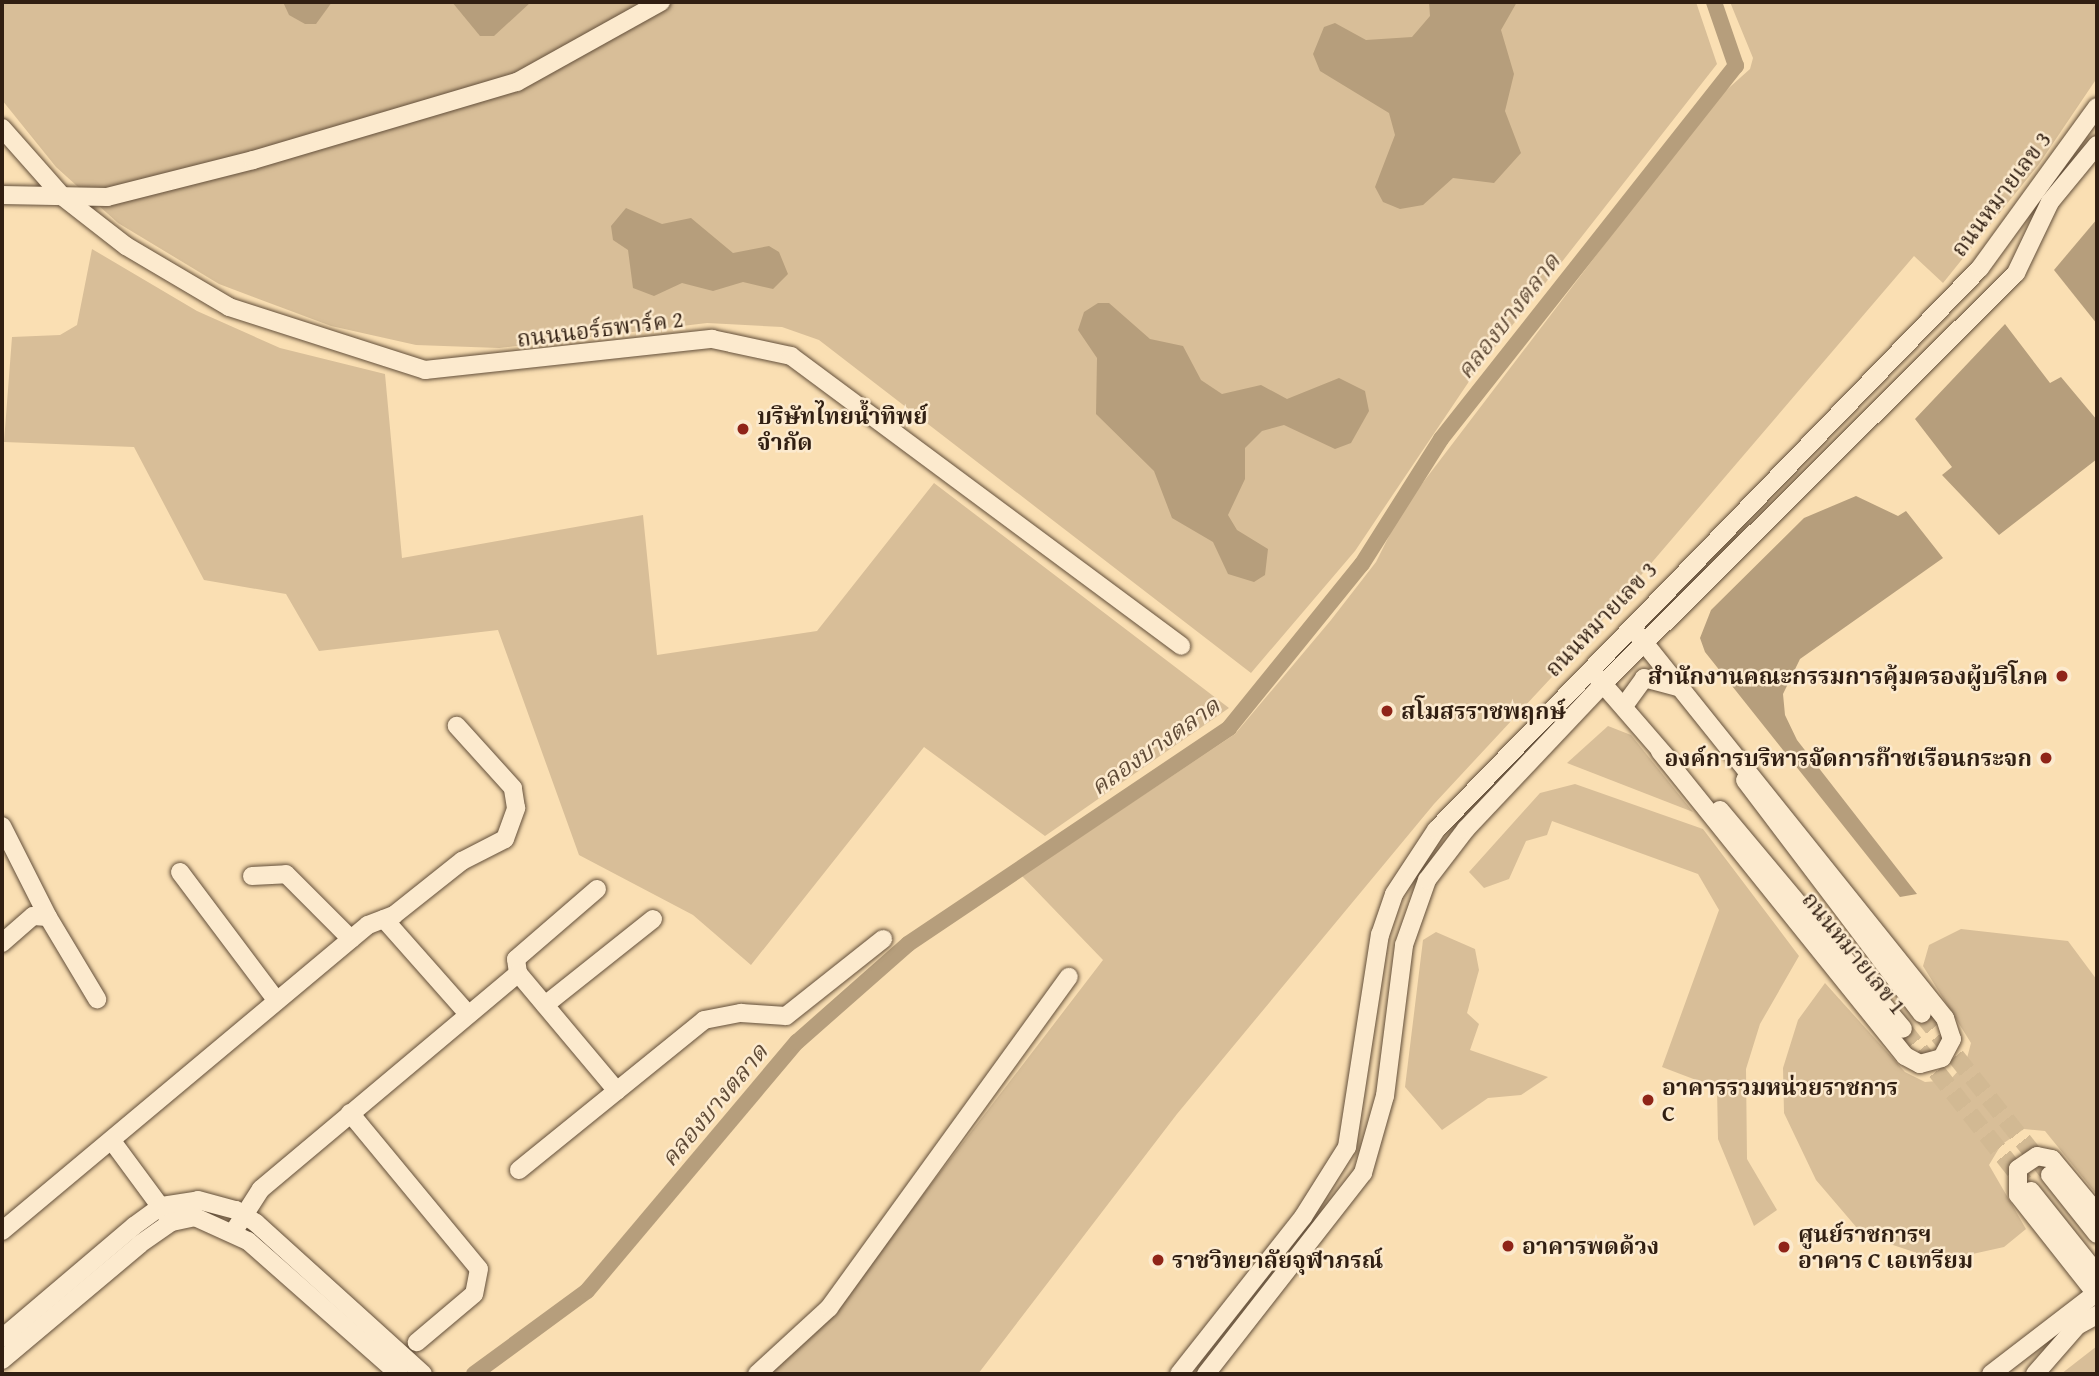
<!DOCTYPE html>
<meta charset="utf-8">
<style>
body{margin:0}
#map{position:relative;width:2099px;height:1376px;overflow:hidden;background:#fadfb3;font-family:"Gentium Book Plus","Noto Serif Thai",serif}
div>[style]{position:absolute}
.green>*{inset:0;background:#d8be98}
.water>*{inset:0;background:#b69e7c}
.canal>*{height:16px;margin:-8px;padding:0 8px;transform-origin:8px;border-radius:8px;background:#b69e7c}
.minor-tunnel>*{height:18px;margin-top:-9px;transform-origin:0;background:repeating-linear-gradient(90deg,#d2b993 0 18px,transparent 0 27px)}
.roads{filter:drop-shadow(0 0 2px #634f3a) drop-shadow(0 0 2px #634f3a)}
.minor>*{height:18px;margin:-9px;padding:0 9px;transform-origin:9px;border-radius:9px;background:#fceace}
.dots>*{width:19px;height:19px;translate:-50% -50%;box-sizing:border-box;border:4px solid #fceace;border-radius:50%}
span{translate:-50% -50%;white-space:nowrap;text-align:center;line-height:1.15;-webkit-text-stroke:5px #fceace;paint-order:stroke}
.street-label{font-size:23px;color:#311f12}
.poi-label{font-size:23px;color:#311f12;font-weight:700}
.left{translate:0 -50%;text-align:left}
.right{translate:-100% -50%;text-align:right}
.water-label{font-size:24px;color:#604b37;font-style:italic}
.frame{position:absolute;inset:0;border:4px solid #311f12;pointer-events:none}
</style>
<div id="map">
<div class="green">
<div style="clip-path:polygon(2px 2px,1696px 2px,1717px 64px,1474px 374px,1355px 551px,1251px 673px,819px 340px,782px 327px,707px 323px,499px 348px,416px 345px,331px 326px,219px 284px,118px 223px,56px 167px,2px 100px)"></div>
<div style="clip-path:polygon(1730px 2px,2097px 2px,2097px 78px,2039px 164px,1943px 283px,1914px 256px,1577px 650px,1434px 804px,1177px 1114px,978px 1374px,767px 1374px,833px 1312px,1103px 960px,1022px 876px,1235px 734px,1331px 620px,1376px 562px,1402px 510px,1713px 102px,1750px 69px,1753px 58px)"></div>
<div style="clip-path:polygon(92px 249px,197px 311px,280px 348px,385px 374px,402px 558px,643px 515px,657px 655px,817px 631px,934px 483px,1229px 708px,1045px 836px,924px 747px,751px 965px,693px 915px,579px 855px,498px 630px,319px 651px,286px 594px,204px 580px,134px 447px,4px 442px,12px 337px,60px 335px,77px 325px)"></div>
<div style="clip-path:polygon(1608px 726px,1631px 735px,1693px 812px,1567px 763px)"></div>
<div style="clip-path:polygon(1575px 784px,1703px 829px,1799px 956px,1760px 1024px,1746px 1069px,1747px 1159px,1777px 1210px,1754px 1226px,1718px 1139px,1717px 1088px,1662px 1067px,1719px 910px,1698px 874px,1552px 821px,1547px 835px,1526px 841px,1509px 879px,1484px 888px,1469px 872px,1540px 793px)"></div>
<div style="clip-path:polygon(1961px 929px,2068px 941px,2097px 980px,2097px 1195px,2045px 1131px,2024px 1129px,2001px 1145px,1989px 1165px,2026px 1229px,2004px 1247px,1959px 1257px,1923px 1255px,1863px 1235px,1816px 1180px,1784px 1113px,1783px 1068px,1798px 1020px,1825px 983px,1905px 1072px,1925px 1082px,1950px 1080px,1966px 1062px,1971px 1043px,1923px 966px,1929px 945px)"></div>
<div style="clip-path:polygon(1436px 932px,1475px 949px,1479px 970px,1467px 1013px,1479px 1024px,1470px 1050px,1548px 1077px,1521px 1095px,1488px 1098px,1442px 1130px,1405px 1087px,1423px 940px)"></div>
<div style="clip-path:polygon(2097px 1346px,2097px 1374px,2061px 1374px)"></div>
</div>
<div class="water">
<div style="clip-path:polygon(283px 2px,332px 2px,316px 24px,305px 24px,289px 15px)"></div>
<div style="clip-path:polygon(452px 2px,531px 2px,494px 36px,480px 36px)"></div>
<div style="clip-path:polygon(1429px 2px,1517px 2px,1501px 30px,1514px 74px,1505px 111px,1521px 153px,1494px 183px,1453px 178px,1423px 205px,1400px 209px,1383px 202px,1375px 187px,1395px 135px,1389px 113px,1320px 71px,1313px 54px,1324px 27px,1335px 23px,1366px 40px,1412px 37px,1430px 16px)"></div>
<div style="clip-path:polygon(626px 208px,662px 224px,691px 218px,733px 253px,769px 246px,779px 252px,788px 274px,773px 289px,743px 282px,713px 291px,682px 283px,654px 296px,633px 288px,628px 250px,613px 240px,611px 226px)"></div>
<div style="clip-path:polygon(2097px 219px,2097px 324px,2054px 270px)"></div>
<div style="clip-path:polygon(1098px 303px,1109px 303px,1150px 339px,1183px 346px,1201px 380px,1222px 394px,1261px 385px,1287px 399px,1339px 378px,1365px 391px,1369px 411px,1351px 443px,1335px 449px,1284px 425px,1262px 431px,1245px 448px,1245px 479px,1228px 515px,1237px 530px,1268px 549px,1265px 575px,1254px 582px,1228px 574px,1213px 542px,1172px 518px,1154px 471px,1096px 414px,1097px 358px,1078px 330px,1084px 312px)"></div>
<div style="clip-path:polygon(2005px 324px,2050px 383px,2061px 377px,2097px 420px,2097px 459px,1999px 535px,1942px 475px,1952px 467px,1915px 419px)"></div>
<div style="clip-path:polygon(1856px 496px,1898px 516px,1906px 511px,1943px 558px,1800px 659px,1783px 694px,1785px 715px,1797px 740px,1917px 894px,1900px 897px,1705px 652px,1700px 638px,1711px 610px,1804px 518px)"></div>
</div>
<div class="canal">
<div style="left:474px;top:1374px;width:140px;rotate:-36.3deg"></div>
<div style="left:587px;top:1291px;width:326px;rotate:-49.9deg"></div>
<div style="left:797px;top:1042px;width:148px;rotate:-41.4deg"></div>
<div style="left:908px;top:944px;width:387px;rotate:-33.9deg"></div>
<div style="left:1229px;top:728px;width:211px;rotate:-51deg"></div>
<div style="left:1362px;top:564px;width:148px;rotate:-57.7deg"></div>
<div style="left:1441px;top:439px;width:476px;rotate:-51.7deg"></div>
<div style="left:1736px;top:66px;width:68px;rotate:-109deg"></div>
</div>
<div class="minor-tunnel">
<div style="left:1922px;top:1014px;width:206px;rotate:51.5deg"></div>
<div style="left:1903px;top:1029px;width:195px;rotate:51.7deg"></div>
</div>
<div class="roads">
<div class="minor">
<div style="left:2px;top:128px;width:92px;rotate:48.5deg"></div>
<div style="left:63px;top:197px;width:80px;rotate:37.9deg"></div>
<div style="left:126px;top:246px;width:120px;rotate:30.6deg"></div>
<div style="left:229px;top:307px;width:206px;rotate:17.8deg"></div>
<div style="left:425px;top:370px;width:289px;rotate:-6.2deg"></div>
<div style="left:712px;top:339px;width:81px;rotate:12.1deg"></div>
<div style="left:791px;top:356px;width:486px;rotate:36.6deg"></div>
<div style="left:2px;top:195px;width:105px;rotate:1.1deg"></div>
<div style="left:107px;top:197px;width:151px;rotate:-14.2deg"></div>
<div style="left:253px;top:160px;width:275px;rotate:-16.5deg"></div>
<div style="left:517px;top:82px;width:165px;rotate:-29.1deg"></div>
<div style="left:1638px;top:635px;width:491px;rotate:51.3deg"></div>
<div style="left:1945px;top:1018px;width:22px;rotate:72deg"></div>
<div style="left:1952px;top:1039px;width:21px;rotate:118deg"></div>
<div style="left:1942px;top:1058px;width:23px;rotate:165deg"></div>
<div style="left:1920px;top:1064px;width:17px;rotate:-152deg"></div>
<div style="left:1905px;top:1056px;width:391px;rotate:-128.8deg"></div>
<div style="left:1597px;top:677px;width:108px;rotate:49.1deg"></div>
<div style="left:1624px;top:706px;width:34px;rotate:-54deg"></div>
<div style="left:1644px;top:678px;width:35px;rotate:15deg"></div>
<div style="left:1745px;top:780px;width:293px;rotate:52.9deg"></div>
<div style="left:1720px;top:810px;width:285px;rotate:50.1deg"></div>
<div style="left:2px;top:826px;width:102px;rotate:63.2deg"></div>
<div style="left:180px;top:872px;width:160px;rotate:53.1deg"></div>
<div style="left:252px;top:876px;width:34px;rotate:-3deg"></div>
<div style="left:286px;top:874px;width:92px;rotate:45deg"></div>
<div style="left:384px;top:919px;width:127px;rotate:48.5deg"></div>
<div style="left:2px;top:943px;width:41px;rotate:-41.1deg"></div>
<div style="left:33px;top:916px;width:15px;rotate:4deg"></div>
<div style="left:48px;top:917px;width:96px;rotate:59.1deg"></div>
<div style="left:518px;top:973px;width:14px;rotate:-98deg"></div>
<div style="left:516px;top:959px;width:107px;rotate:-40.8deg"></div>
<div style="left:545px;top:1005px;width:138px;rotate:-38.5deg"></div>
<div style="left:350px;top:1113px;width:202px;rotate:50.4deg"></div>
<div style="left:479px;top:1269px;width:25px;rotate:101deg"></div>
<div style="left:474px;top:1294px;width:75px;rotate:139.9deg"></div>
<div style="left:112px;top:1141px;width:94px;rotate:53.6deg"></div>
<div style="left:519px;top:1170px;width:238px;rotate:-39deg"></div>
<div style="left:704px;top:1020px;width:38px;rotate:-11deg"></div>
<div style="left:741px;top:1013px;width:45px;rotate:3.8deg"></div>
<div style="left:786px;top:1016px;width:124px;rotate:-38.4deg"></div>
<div style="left:2050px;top:1175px;width:75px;rotate:51.5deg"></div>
<div style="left:2031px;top:1191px;width:106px;rotate:51.5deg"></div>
<div style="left:2097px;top:1213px;width:70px;rotate:-129.8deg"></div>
<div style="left:2052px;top:1159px;width:15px;rotate:-169deg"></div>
<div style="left:2037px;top:1156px;width:23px;rotate:146deg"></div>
<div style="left:2018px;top:1169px;width:26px;rotate:90deg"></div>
<div style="left:2018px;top:1195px;width:127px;rotate:51.7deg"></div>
<div style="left:2px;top:1231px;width:477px;rotate:-39.9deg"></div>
<div style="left:368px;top:925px;width:28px;rotate:-21deg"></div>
<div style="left:394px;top:915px;width:87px;rotate:-38.5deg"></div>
<div style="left:462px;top:861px;width:48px;rotate:-27.1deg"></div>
<div style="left:505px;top:839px;width:33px;rotate:-70deg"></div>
<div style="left:516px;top:808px;width:20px;rotate:-99deg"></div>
<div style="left:513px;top:788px;width:84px;rotate:-132.1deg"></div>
<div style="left:234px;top:1231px;width:50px;rotate:-57.3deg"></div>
<div style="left:261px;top:1189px;width:336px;rotate:-40deg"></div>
<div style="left:518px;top:973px;width:154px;rotate:50deg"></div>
<div style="left:2px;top:1338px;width:173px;rotate:-40.3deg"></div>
<div style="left:134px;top:1226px;width:34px;rotate:-36deg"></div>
<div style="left:162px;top:1206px;width:36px;rotate:-9deg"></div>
<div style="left:198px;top:1200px;width:39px;rotate:15deg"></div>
<div style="left:236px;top:1210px;width:24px;rotate:33deg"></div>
<div style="left:256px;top:1223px;width:225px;rotate:42.1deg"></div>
<div style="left:2px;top:1360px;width:180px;rotate:-40deg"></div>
<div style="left:140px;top:1244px;width:39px;rotate:-35deg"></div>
<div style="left:172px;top:1222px;width:24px;rotate:-12deg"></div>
<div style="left:195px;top:1217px;width:58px;rotate:24.4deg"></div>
<div style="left:248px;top:1241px;width:201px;rotate:41.4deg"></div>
<div style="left:757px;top:1374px;width:98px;rotate:-42.5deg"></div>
<div style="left:829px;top:1308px;width:409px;rotate:-54.1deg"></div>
<div style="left:1179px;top:1374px;width:200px;rotate:-51.7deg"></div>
<div style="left:1303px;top:1217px;width:83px;rotate:-57.8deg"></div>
<div style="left:1347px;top:1147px;width:215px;rotate:-81.2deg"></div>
<div style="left:1380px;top:935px;width:43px;rotate:-71.1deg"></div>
<div style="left:1394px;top:894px;width:77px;rotate:-56.7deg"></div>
<div style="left:1436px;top:830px;width:782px;rotate:-45.93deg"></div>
<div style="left:1980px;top:268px;width:199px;rotate:-54deg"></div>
<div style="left:1206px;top:1374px;width:255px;rotate:-52deg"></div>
<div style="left:1363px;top:1173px;width:80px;rotate:-74.1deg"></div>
<div style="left:1385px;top:1096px;width:152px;rotate:-82.8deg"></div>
<div style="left:1404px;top:945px;width:69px;rotate:-70.5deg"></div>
<div style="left:1427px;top:880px;width:64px;rotate:-52.6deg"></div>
<div style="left:1466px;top:829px;width:199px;rotate:-46.6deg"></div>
<div style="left:1603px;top:684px;width:583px;rotate:-44.86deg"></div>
<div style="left:2016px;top:273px;width:79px;rotate:-64.4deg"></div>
<div style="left:2050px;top:202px;width:74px;rotate:-50.5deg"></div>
<div style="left:1991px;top:1374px;width:133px;rotate:-37.6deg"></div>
<div style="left:2035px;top:1374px;width:64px;rotate:-48.8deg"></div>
<div style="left:2077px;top:1326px;width:23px;rotate:-29deg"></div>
</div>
</div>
<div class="dots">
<div style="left:743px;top:429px;background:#8f2418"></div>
<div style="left:2062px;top:676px;background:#8f2418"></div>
<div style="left:1387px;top:711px;background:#8f2418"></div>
<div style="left:2046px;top:758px;background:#8f2418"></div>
<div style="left:1648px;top:1100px;background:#8f2418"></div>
<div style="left:1508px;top:1246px;background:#8f2418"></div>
<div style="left:1784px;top:1247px;background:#8f2418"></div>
<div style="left:1158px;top:1260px;background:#8f2418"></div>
</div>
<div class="street-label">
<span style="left:2001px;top:194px;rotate:-53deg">ถนนหมายเลข 3</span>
<span style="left:600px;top:329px;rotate:-7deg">ถนนนอร์ธพาร์ค 2</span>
<span style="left:1601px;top:619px;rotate:-46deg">ถนนหมายเลข 3</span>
<span style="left:1854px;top:953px;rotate:51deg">ถนนหมายเลข 1</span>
</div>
<div class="poi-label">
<span class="left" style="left:757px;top:429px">บริษัทไทยน้ำทิพย์<br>จำกัด</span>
<span class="right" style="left:2048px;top:676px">สำนักงานคณะกรรมการคุ้มครองผู้บริโภค</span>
<span class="left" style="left:1401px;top:711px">สโมสรราชพฤกษ์</span>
<span class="right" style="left:2032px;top:758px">องค์การบริหารจัดการก๊าซเรือนกระจก</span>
<span class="left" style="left:1662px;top:1100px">อาคารรวมหน่วยราชการ<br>C</span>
<span class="left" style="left:1798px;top:1247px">ศูนย์ราชการฯ<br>อาคาร C เอเทรียม</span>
<span class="left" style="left:1522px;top:1246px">อาคารพดด้วง</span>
<span class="left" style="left:1172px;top:1260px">ราชวิทยาลัยจุฬาภรณ์</span>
</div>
<div class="water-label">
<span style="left:1508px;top:316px;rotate:-52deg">คลองบางตลาด</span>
<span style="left:1155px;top:746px;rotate:-35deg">คลองบางตลาด</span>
<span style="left:714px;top:1105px;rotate:-50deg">คลองบางตลาด</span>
</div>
<div class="frame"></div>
</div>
